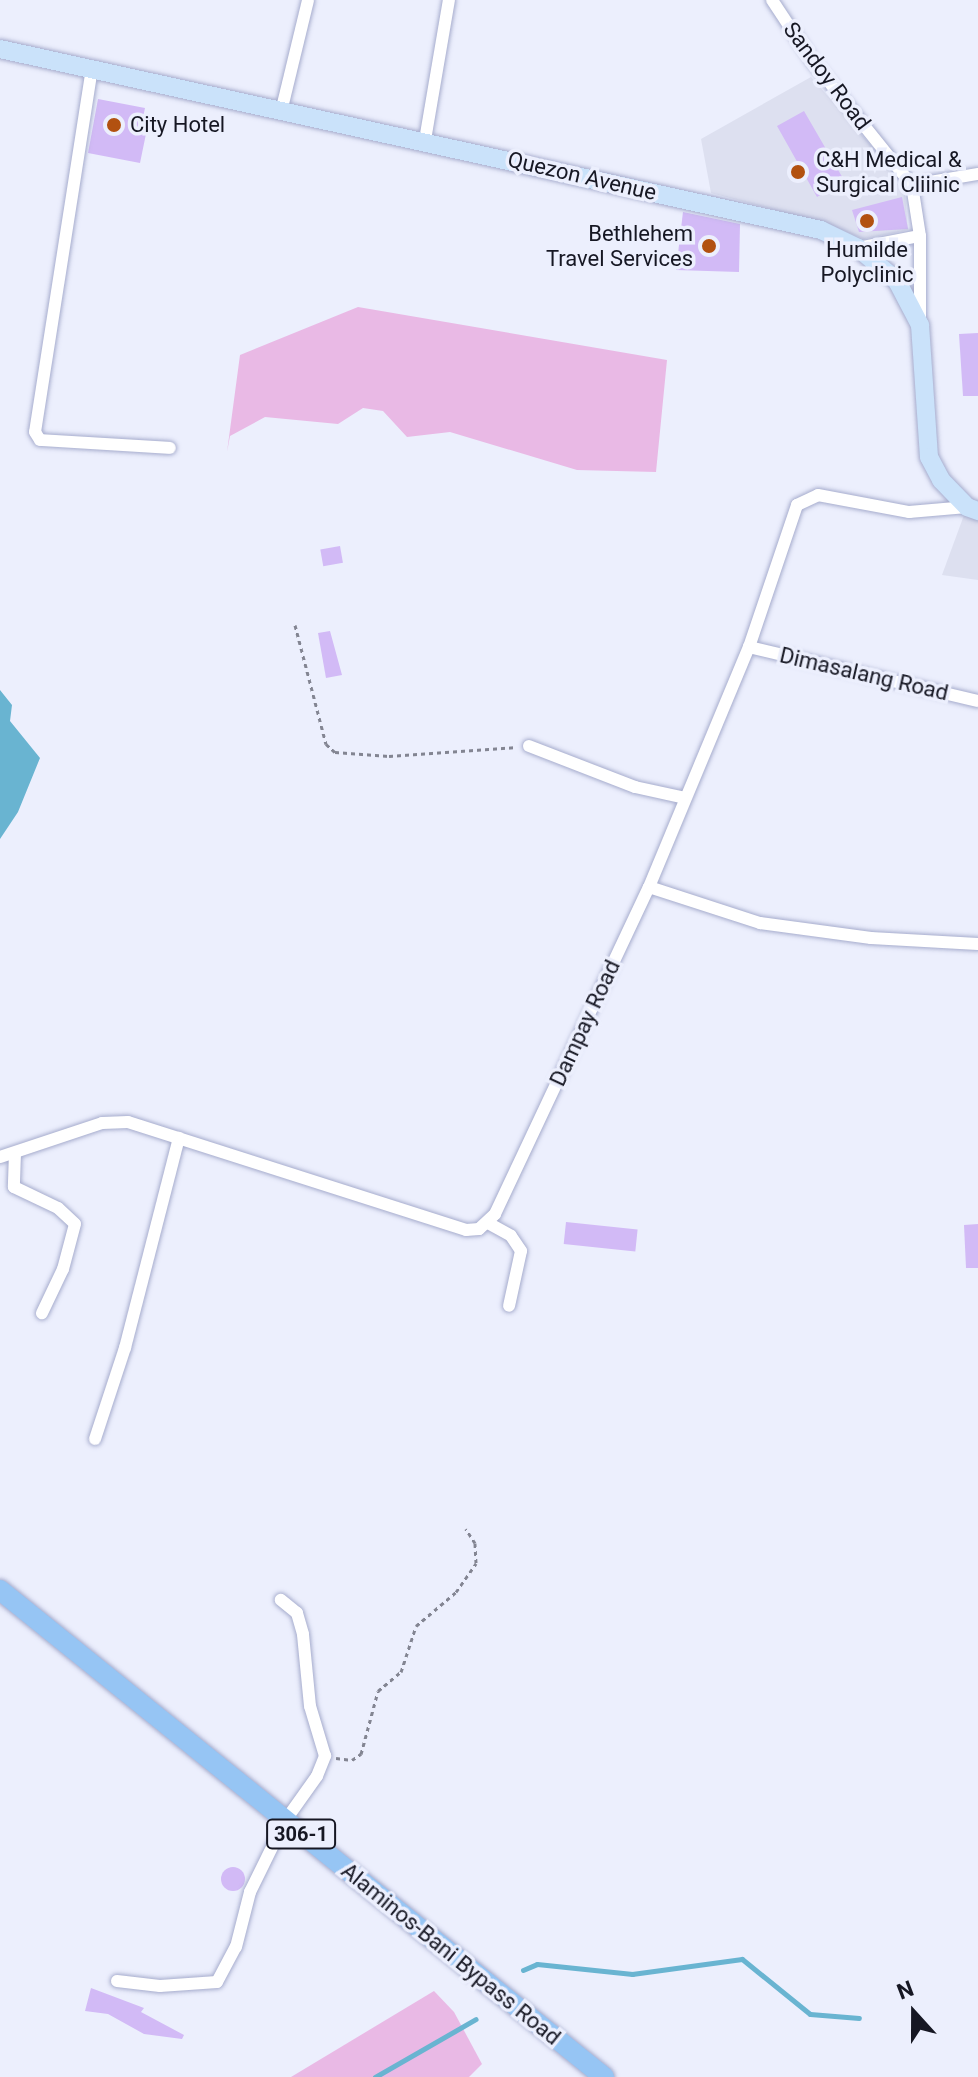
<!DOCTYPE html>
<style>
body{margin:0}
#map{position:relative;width:978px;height:2077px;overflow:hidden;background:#eceffd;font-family:Roboto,sans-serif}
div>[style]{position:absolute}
.built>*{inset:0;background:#dde0f0}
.green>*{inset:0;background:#e9b9e5}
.water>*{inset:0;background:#69b4d1}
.stream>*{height:5px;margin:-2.5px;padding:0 2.5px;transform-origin:2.5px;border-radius:2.5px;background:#69b4d1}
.building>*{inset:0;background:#d2baf6;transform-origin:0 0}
.round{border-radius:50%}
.path>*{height:3px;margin-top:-1.5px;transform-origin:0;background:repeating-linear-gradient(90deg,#838592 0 4px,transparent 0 8px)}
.roads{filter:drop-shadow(0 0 2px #a6accd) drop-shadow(0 0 2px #a6accd)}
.street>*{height:12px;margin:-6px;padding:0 6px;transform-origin:6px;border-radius:6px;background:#fff}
.secondary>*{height:18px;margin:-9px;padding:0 9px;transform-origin:9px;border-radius:9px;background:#cae2fa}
.primary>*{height:20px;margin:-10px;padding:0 10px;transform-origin:10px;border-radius:10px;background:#96c5f4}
.dots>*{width:22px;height:22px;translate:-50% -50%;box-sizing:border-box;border:4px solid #eceffd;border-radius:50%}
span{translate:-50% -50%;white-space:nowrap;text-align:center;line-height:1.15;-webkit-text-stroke:7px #eceffd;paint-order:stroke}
.shield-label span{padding:2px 6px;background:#eceffd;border:2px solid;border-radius:6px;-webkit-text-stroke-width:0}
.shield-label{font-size:20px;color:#161723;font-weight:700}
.street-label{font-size:22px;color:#161723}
.poi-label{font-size:22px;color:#161723}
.left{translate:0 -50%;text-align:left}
.right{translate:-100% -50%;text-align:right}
.north{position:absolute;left:874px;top:1973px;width:80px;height:80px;-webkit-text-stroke:6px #eceffd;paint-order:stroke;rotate:339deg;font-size:22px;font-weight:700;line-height:32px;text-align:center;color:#161723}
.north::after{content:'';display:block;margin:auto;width:28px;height:36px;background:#161723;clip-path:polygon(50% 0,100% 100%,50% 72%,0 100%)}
</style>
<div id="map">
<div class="built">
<div style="clip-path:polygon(811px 77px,876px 151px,905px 195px,908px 230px,864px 239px,828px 224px,711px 193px,701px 139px)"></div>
<div style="clip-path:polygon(967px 507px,978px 511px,978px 580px,942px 575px)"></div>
</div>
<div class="green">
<div style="clip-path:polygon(358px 307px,667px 360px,656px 472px,577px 470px,450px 432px,407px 437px,383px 411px,363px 408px,338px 424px,265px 417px,230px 436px,227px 452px,240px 355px)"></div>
<div style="clip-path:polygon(434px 1991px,454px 2012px,482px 2064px,469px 2077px,291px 2077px)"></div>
</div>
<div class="water">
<div style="clip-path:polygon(0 690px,12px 705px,10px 721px,40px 758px,18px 812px,0 839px)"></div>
</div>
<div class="stream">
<div style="left:523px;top:1970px;width:15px;rotate:-23deg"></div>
<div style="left:537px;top:1964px;width:96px;rotate:6deg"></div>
<div style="left:632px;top:1974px;width:111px;rotate:-7.8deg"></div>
<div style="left:742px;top:1959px;width:87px;rotate:39deg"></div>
<div style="left:810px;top:2014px;width:49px;rotate:4.7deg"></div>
<div style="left:375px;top:2077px;width:116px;rotate:-29.9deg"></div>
</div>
<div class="building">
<div style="clip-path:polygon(98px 99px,145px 108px,141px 127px,147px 129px,140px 163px,88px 153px)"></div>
<div style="clip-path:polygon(804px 111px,848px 187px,836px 194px,832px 188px,817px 197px,777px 126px)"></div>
<div style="clip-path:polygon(902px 197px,908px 229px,859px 232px,852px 210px)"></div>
<div style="clip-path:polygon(683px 212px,740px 224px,739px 272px,676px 270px)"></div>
<div style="clip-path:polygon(978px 333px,978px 396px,963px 396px,959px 334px)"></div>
<div style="left:340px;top:546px;width:17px;height:20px;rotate:80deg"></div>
<div style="clip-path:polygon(330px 631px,342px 675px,326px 678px,318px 633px)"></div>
<div style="left:566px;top:1222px;width:72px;height:22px;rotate:6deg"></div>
<div style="clip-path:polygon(978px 1224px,978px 1268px,966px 1268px,964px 1225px)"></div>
<div class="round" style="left:221px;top:1867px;width:24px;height:24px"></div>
<div style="clip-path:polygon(91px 1988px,144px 2008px,141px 2012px,184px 2035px,182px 2039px,144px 2034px,108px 2014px,85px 2011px)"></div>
</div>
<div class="path">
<div style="left:295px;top:625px;width:123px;rotate:75.4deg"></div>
<div style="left:326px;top:744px;width:12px;rotate:42deg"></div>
<div style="left:335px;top:752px;width:54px;rotate:4.2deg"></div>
<div style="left:389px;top:756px;width:128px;rotate:-4deg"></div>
<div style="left:336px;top:1758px;width:16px;rotate:7deg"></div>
<div style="left:352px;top:1760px;width:11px;rotate:-34deg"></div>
<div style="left:361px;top:1754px;width:65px;rotate:-74.9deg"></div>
<div style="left:378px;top:1691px;width:30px;rotate:-40deg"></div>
<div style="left:401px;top:1672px;width:48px;rotate:-71.9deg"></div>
<div style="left:416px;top:1626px;width:52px;rotate:-40.4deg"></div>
<div style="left:456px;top:1592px;width:35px;rotate:-55deg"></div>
<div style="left:476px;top:1563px;width:20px;rotate:-93deg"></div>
<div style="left:475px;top:1543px;width:17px;rotate:-123deg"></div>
</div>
<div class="roads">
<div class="street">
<div style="left:772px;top:0;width:74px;rotate:56.5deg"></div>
<div style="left:813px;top:62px;width:158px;rotate:51.2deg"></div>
<div style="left:912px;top:185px;width:52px;rotate:81.1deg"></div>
<div style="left:920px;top:236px;width:85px;rotate:90deg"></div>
<div style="left:92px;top:68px;width:368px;rotate:98.9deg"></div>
<div style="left:35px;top:432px;width:9px;rotate:58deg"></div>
<div style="left:40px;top:440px;width:130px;rotate:3.5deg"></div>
<div style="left:281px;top:112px;width:115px;rotate:-76.4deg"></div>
<div style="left:425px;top:140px;width:142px;rotate:-80.3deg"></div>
<div style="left:912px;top:185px;width:67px;rotate:-9.5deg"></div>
<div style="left:858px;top:248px;width:63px;rotate:-11deg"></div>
<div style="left:749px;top:647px;width:235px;rotate:13.3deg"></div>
<div style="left:529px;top:746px;width:114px;rotate:21.1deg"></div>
<div style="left:635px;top:787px;width:51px;rotate:12.4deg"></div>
<div style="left:649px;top:887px;width:117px;rotate:18deg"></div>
<div style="left:760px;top:923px;width:112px;rotate:7.7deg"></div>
<div style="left:871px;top:938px;width:107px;rotate:3.2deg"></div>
<div style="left:15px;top:1153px;width:34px;rotate:92deg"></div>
<div style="left:14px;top:1187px;width:49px;rotate:25.5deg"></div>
<div style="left:58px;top:1208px;width:23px;rotate:43deg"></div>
<div style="left:75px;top:1224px;width:47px;rotate:104.9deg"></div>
<div style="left:63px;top:1269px;width:49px;rotate:115.5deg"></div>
<div style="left:0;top:1157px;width:108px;rotate:-18.4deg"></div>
<div style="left:102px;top:1123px;width:26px;rotate:-2deg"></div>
<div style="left:128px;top:1122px;width:355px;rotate:17.7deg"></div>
<div style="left:466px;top:1230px;width:13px;rotate:-4deg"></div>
<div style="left:479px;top:1229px;width:22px;rotate:-43deg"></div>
<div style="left:495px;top:1214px;width:361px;rotate:-64.8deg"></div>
<div style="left:649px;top:887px;width:260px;rotate:-67.4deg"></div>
<div style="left:749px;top:647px;width:150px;rotate:-71.3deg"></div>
<div style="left:797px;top:505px;width:23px;rotate:-25deg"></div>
<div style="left:818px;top:495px;width:93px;rotate:10.6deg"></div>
<div style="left:909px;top:512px;width:58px;rotate:-4.9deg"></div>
<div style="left:488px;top:1223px;width:26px;rotate:29deg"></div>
<div style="left:511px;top:1236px;width:18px;rotate:56deg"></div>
<div style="left:521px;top:1251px;width:56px;rotate:102.3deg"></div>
<div style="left:95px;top:1439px;width:96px;rotate:-71.8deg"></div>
<div style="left:125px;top:1348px;width:217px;rotate:-75.6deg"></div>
<div style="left:117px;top:1981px;width:43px;rotate:6.6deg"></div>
<div style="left:160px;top:1986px;width:57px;rotate:-4deg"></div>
<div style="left:217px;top:1982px;width:40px;rotate:-62deg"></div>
<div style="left:236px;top:1947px;width:57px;rotate:-75.7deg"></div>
<div style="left:250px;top:1892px;width:79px;rotate:-63.8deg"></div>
<div style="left:285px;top:1821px;width:55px;rotate:-54.6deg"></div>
<div style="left:317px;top:1776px;width:22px;rotate:-68deg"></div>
<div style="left:325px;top:1756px;width:52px;rotate:-106.7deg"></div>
<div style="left:310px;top:1706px;width:72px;rotate:-95.6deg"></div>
<div style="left:303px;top:1634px;width:22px;rotate:-106deg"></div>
<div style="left:297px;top:1613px;width:21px;rotate:-141deg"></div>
</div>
<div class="secondary">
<div style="left:0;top:49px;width:841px;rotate:12.43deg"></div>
<div style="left:821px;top:230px;width:41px;rotate:25.9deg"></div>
<div style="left:858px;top:248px;width:51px;rotate:40.2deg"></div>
<div style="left:897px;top:281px;width:50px;rotate:62.4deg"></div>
<div style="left:920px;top:325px;width:132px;rotate:86.1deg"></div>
<div style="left:929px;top:457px;width:26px;rotate:62deg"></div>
<div style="left:941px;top:480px;width:37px;rotate:46deg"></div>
<div style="left:967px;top:507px;width:12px;rotate:20deg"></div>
</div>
<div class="primary">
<div style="left:0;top:1590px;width:776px;rotate:38.88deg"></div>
</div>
</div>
<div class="dots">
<div style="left:114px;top:125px;background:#b25110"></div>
<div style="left:798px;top:172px;background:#b25110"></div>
<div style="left:867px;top:221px;background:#b25110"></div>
<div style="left:709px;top:246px;background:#b25110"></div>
</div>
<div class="shield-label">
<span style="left:301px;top:1834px">306-1</span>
</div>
<div class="street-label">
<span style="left:827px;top:76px;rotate:53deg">Sandoy Road</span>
<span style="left:582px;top:176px;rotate:13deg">Quezon Avenue</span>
<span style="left:864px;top:674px;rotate:13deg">Dimasalang Road</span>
<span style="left:585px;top:1023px;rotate:-65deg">Dampay Road</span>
<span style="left:451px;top:1954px;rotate:39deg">Alaminos-Bani Bypass Road</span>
</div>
<div class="poi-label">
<span class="left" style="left:130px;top:125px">City Hotel</span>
<span class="left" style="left:816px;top:172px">C&amp;H Medical &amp;<br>Surgical Cliinic</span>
<span class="right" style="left:693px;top:246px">Bethlehem<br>Travel Services</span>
<span style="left:867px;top:262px">Humilde<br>Polyclinic</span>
</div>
<div class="north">N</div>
</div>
